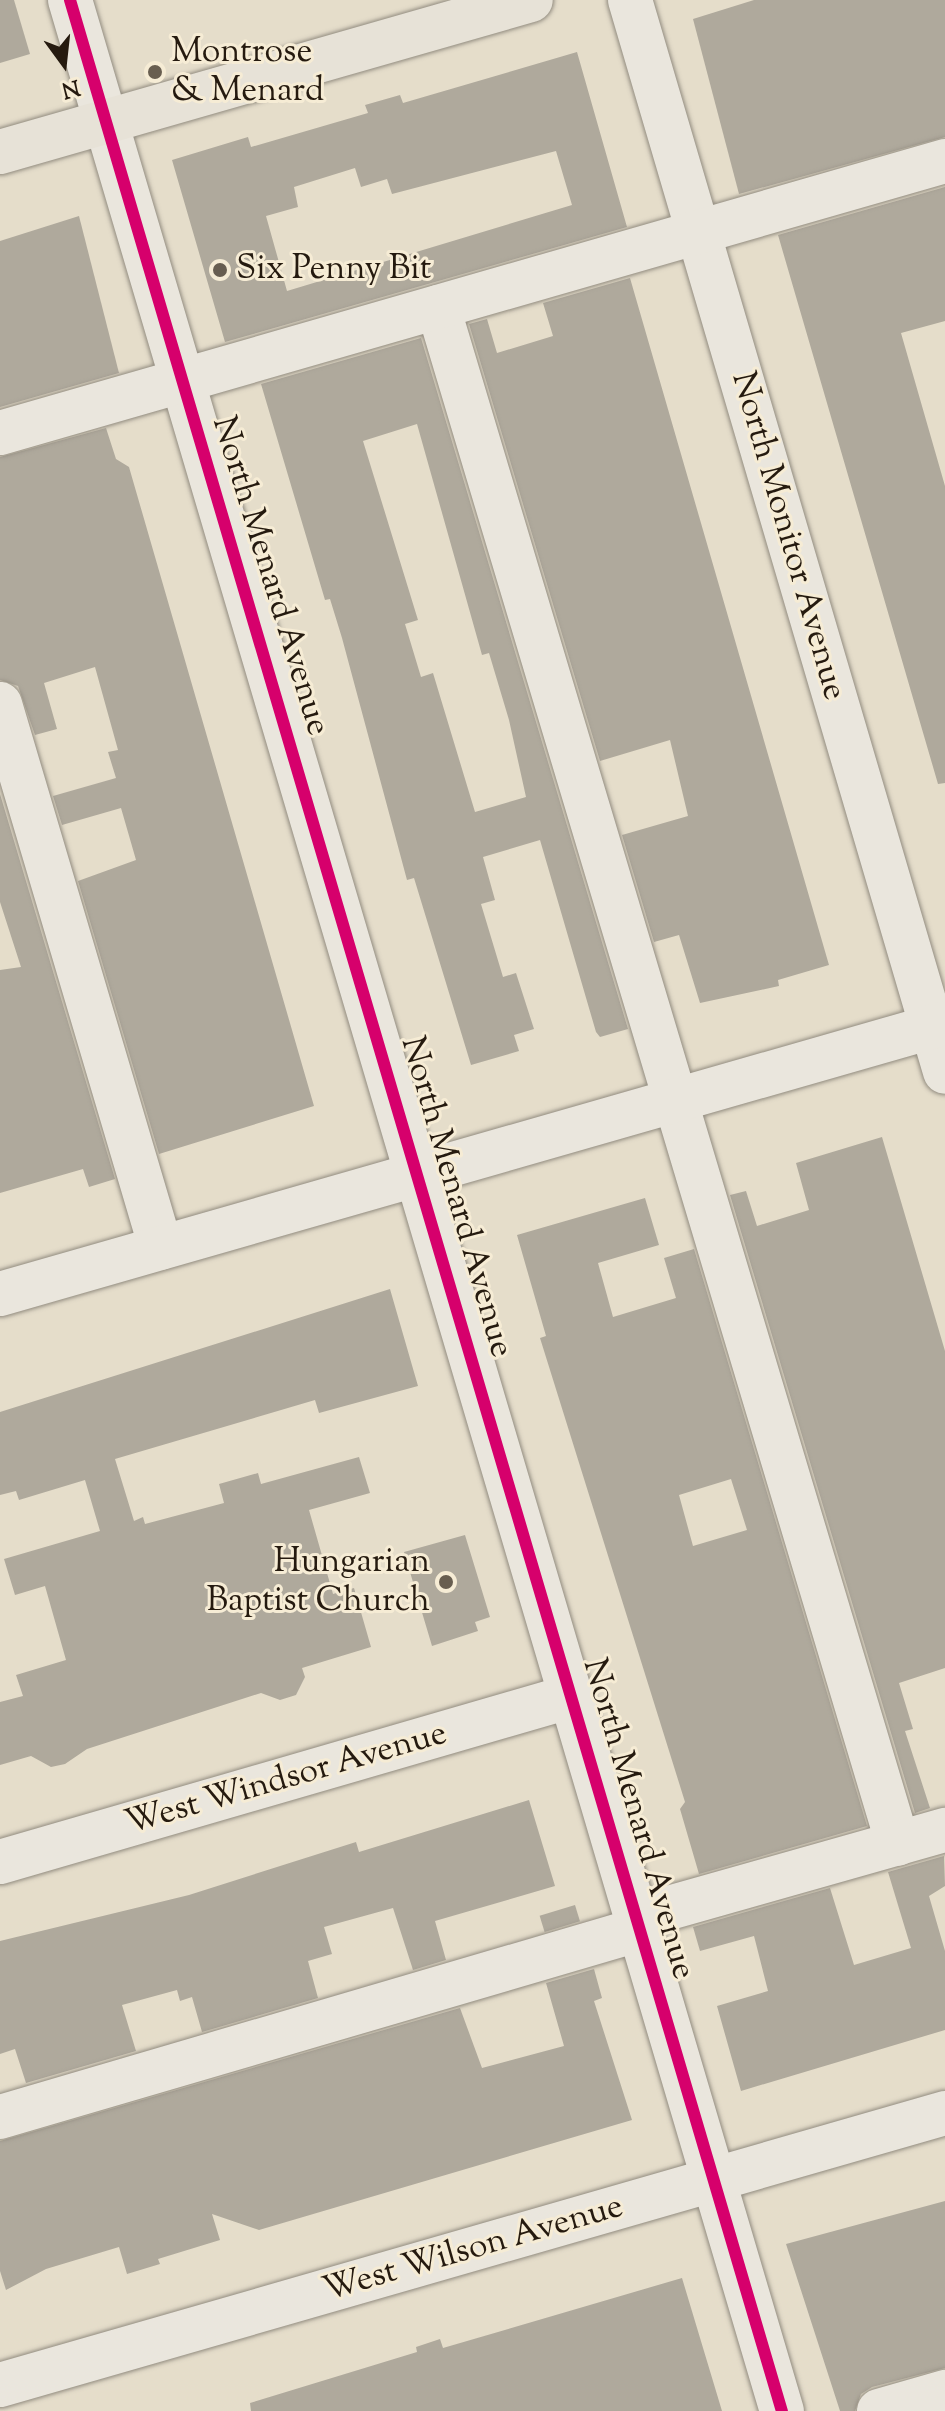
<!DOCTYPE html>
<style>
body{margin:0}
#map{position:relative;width:945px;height:2411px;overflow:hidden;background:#e5ddca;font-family:"Sorts Mill Goudy",serif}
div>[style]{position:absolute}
.building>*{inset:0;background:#afa99c;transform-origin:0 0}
.roads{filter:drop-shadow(0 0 2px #928c80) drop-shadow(0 0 2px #928c80)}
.minor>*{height:44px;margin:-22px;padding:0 22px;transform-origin:22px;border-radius:22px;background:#eae6dd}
.major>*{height:44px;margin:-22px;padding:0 22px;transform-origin:22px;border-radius:22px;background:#e7e2d7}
.cycleway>*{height:12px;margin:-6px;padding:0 6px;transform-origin:6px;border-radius:6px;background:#d6006c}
.dots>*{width:22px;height:22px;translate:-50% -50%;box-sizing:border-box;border:4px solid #f6ecd5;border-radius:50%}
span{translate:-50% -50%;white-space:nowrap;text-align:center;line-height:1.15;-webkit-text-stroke:6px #f6ecd5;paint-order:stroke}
.poi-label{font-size:34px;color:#251a0f}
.left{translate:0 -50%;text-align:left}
.right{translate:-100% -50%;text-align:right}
.street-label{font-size:34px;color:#251a0f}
.north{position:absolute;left:24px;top:24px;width:80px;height:80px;-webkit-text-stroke:6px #f6ecd5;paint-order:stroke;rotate:165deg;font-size:22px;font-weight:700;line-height:32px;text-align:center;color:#251a0f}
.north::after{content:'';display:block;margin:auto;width:28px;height:36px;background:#251a0f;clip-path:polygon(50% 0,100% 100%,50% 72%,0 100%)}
</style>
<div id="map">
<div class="building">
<div style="clip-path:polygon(0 0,14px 0,30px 54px,0 63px)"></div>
<div style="clip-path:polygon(754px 0,945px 0,945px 137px,739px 194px,693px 19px)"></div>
<div style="clip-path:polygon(evenodd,577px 52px,627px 227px,225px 342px,172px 160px,248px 137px,251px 147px,368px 113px,365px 105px,400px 95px,403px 103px,577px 52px,556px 151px,572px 205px,287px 291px,266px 216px,298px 207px,294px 187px,355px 168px,361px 187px,387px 179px,392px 194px,556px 151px)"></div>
<div style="clip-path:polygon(945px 187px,945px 321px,901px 333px,945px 486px,945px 783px,938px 784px,778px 235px)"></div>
<div style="clip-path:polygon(79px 216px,119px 373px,0 407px,0 241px)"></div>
<div style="clip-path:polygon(630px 278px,829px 965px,778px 980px,779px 986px,700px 1003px,679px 935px,654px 942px,622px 835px,688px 816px,670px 740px,600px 761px,469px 324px,487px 319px,497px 353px,553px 336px,543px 303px)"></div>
<div style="clip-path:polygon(evenodd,421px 338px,628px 1029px,600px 1037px,596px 1032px,540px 840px,483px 857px,495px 900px,481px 904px,503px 977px,516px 973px,534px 1029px,514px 1035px,519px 1051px,471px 1065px,414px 878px,407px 880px,342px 638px,330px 599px,325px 600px,261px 384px,421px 338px,417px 424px,482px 655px,489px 653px,509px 720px,526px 797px,475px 812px,433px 673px,421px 677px,405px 624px,418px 620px,363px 441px,417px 424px)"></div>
<div style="clip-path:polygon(106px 428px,116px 459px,129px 467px,314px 1106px,159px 1154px,78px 881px,136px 860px,121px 808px,62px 825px,53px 796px,116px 778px,108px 752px,118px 750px,95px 667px,44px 683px,57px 729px,35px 735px,18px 686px,0 680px,0 457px)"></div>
<div style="clip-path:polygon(0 794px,115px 1179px,89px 1187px,83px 1169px,0 1193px,0 970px,21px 967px,0 902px)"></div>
<div style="clip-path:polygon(882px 1137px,945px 1351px,945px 1668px,899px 1683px,913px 1729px,905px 1731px,930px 1808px,915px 1813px,730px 1195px,746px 1191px,757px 1226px,809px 1210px,796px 1163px)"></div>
<div style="clip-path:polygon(evenodd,645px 1198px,659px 1245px,598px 1263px,613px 1317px,676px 1298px,664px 1258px,694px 1249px,867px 1826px,699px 1874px,680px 1809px,685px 1802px,540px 1338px,546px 1336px,517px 1235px,645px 1198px,731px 1479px,747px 1530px,693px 1546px,679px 1495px,731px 1479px)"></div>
<div style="clip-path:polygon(390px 1289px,418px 1386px,319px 1413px,315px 1400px,115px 1459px,134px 1521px,143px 1517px,145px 1524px,224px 1503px,219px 1484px,258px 1473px,261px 1484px,359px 1457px,370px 1493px,309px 1510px,333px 1594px,354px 1588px,371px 1647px,302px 1668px,305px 1677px,296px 1695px,280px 1700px,261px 1693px,87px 1749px,65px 1764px,51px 1767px,31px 1756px,0 1765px,0 1702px,23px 1696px,16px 1675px,66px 1660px,45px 1586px,15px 1595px,4px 1559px,100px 1531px,85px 1480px,19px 1500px,16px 1491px,0 1495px,0 1412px)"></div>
<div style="clip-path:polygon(465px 1535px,490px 1617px,475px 1622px,478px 1631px,432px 1646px,404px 1552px)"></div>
<div style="clip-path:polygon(529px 1800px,555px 1886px,435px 1921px,446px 1960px,413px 1970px,393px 1908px,324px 1927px,332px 1954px,308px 1961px,318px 1998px,202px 2032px,192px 1997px,180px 2001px,177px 1990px,122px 2005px,136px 2051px,26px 2083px,15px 2049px,0 2054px,0 1941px,189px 1895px,356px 1842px,359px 1852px)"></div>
<div style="clip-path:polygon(944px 1856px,945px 1886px,929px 1896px,945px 1951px,945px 2030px,741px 2091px,717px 2006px,768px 1991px,754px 1936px,700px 1951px,693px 1927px,830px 1888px,854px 1965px,911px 1948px,888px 1872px)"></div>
<div style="left:575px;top:1905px;width:17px;height:37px;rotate:73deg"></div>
<div style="clip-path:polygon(594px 1969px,602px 1998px,594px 2001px,632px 2120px,259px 2230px,212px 2214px,220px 2240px,158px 2259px,160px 2264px,127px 2274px,119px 2247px,46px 2269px,6px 2290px,0 2271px,0 2141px,460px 2008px,482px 2068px,564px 2046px,546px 1983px)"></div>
<div style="clip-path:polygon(945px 2201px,945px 2368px,872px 2387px,861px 2394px,855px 2411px,840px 2411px,786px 2244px)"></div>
<div style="clip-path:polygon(682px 2278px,722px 2411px,251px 2411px,250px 2403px,417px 2352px,416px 2347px,440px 2339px,443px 2348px)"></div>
</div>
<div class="roads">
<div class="minor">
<div style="left:70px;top:0;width:2514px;rotate:73.55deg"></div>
<div style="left:630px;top:0;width:1117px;rotate:73.62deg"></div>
<div style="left:438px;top:307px;width:1604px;rotate:73.34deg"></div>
<div style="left:0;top:433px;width:983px;rotate:-16.06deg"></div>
<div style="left:0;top:704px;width:567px;rotate:73.51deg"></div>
<div style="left:0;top:1294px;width:983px;rotate:-16deg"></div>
<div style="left:0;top:1862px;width:596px;rotate:-16.18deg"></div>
<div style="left:637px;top:1917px;width:320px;rotate:-15.8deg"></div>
<div style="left:0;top:2117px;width:668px;rotate:-16.35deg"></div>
<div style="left:0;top:2385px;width:983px;rotate:-16.06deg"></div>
<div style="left:879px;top:2411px;width:69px;rotate:-16.1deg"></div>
</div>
<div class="major">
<div style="left:0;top:152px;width:552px;rotate:-15.97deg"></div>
</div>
</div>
<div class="cycleway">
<div style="left:70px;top:0;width:2514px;rotate:73.55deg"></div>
</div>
<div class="dots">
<div style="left:155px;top:72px;background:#685e50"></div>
<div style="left:220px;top:270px;background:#685e50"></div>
<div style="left:446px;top:1582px;background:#685e50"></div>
</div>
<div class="poi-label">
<span class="left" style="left:171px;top:72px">Montrose<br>&amp; Menard</span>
<span class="left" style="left:236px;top:270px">Six Penny Bit</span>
<span class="right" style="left:430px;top:1582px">Hungarian<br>Baptist Church</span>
</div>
<div class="street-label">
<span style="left:788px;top:536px;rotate:74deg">North Monitor Avenue</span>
<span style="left:270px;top:576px;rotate:73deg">North Menard Avenue</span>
<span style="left:456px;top:1197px;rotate:74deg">North Menard Avenue</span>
<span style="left:286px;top:1779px;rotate:-16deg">West Windsor Avenue</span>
<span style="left:638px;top:1819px;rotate:74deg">North Menard Avenue</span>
<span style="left:473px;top:2249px;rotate:-16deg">West Wilson Avenue</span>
</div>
<div class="north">N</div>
</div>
